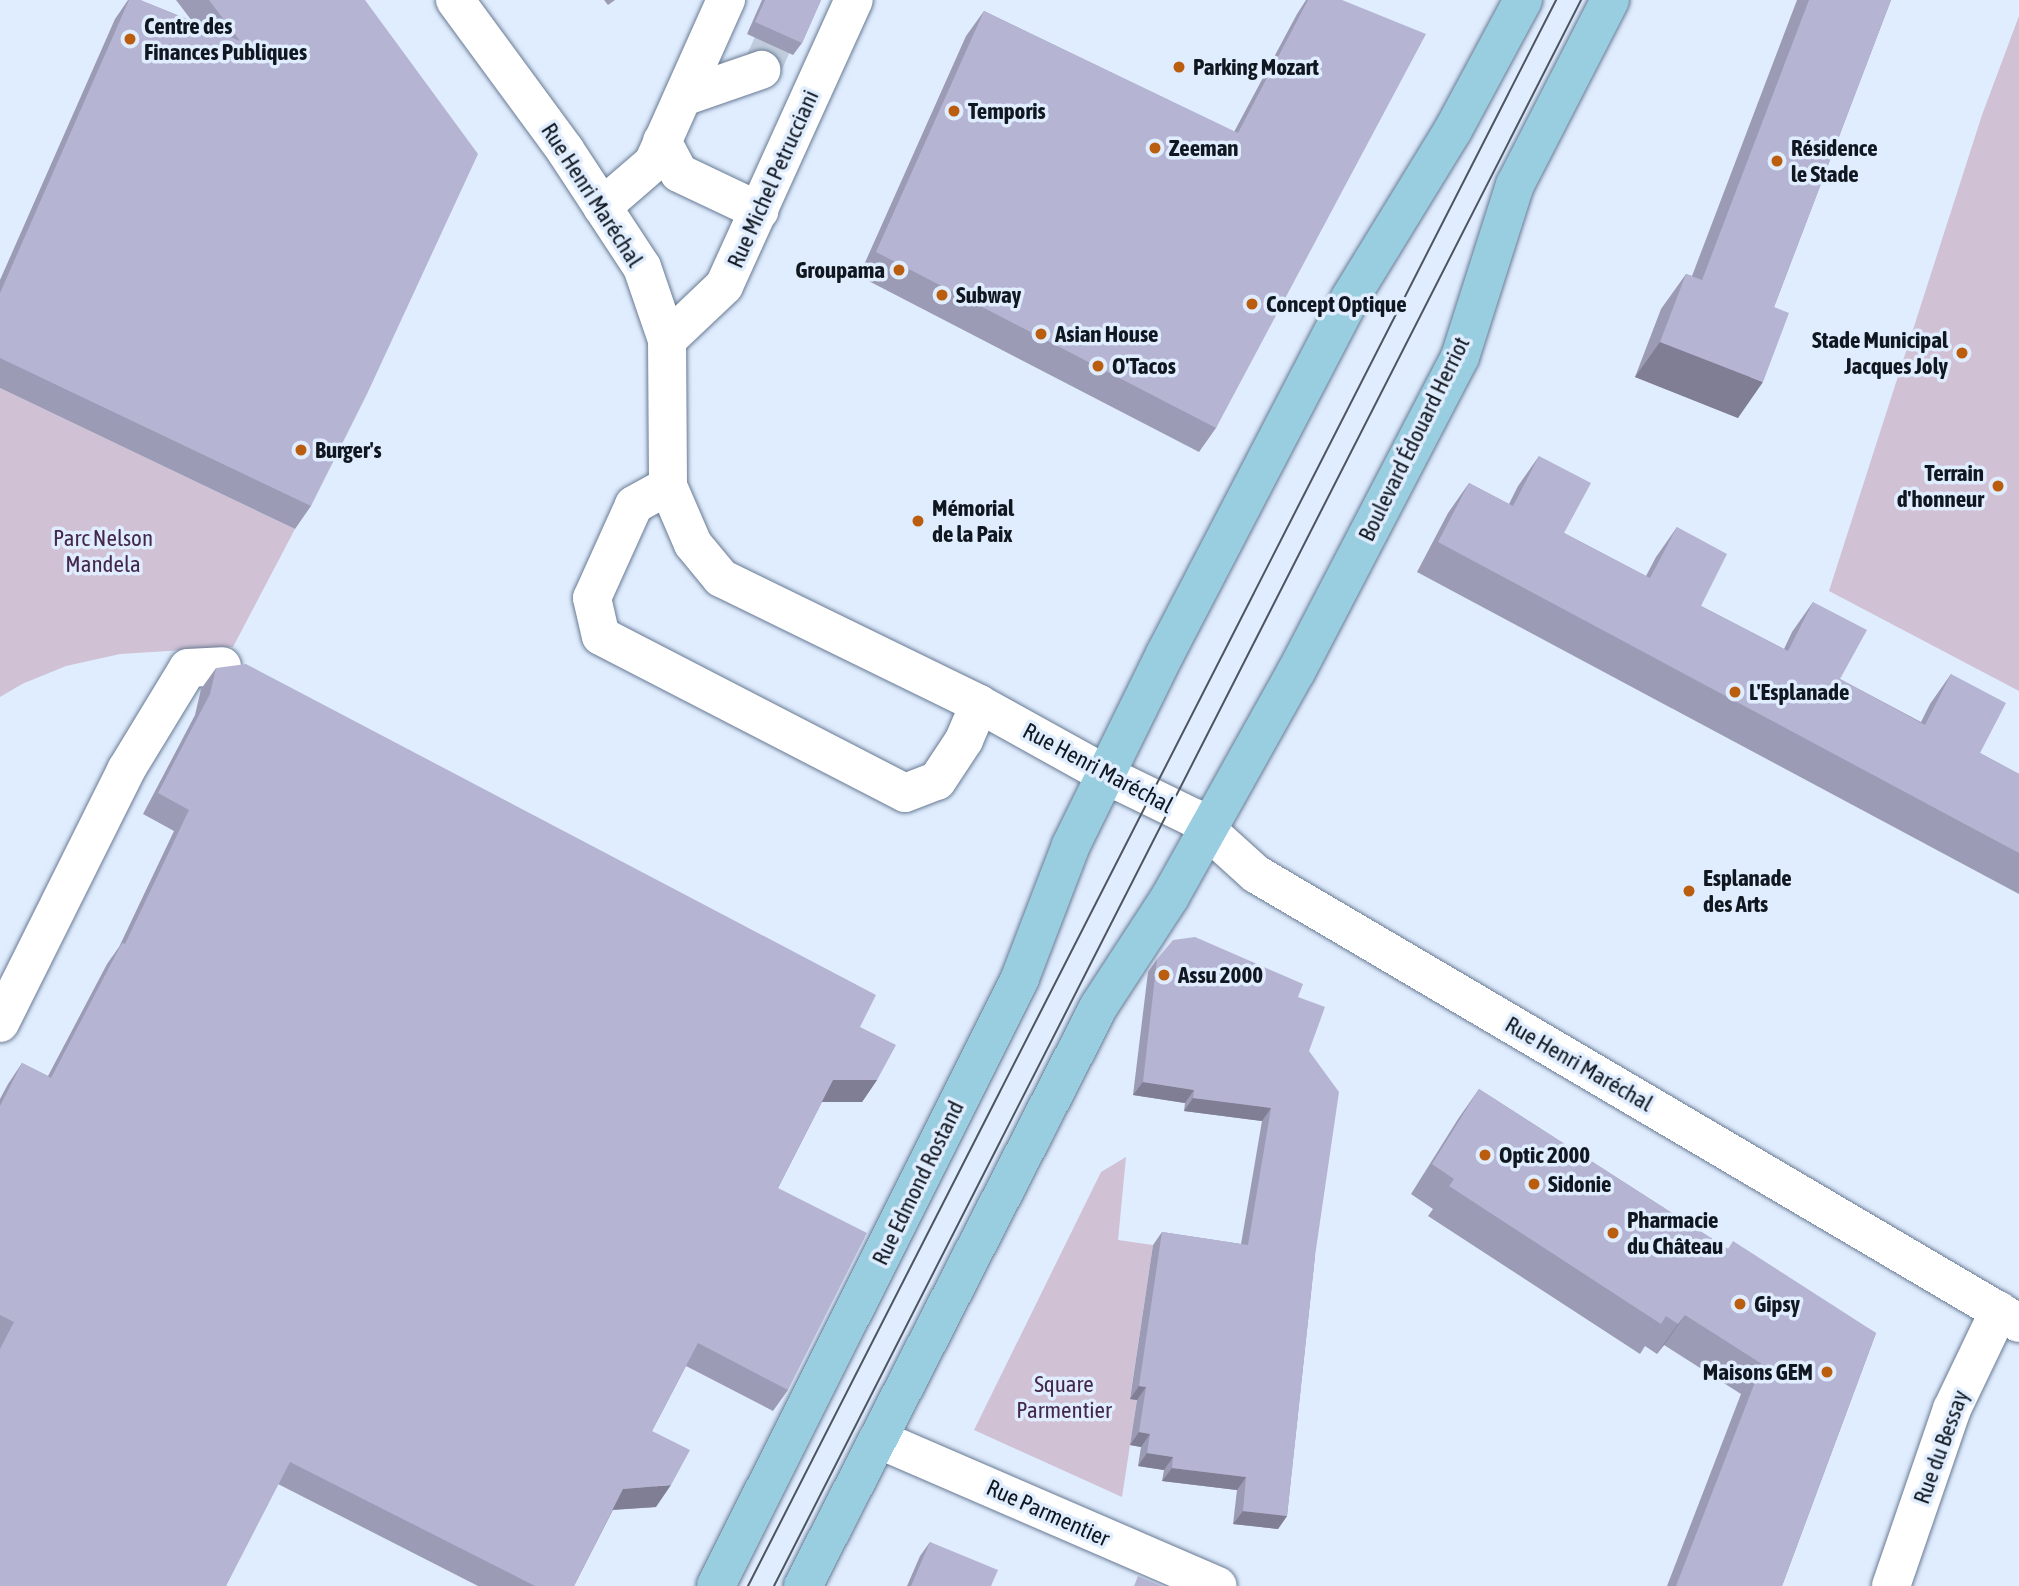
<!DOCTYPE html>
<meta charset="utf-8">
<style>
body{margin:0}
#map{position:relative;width:2019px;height:1586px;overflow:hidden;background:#e0edfe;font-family:"Asap Condensed",sans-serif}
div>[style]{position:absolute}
.green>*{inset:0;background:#d0c1d5}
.minor-tunnel>*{height:38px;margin-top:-19px;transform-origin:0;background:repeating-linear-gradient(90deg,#c1cddd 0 38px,transparent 0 57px)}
.roads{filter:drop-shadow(0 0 2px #687a93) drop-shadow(0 0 2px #687a93)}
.minor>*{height:38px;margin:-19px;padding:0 19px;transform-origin:19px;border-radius:19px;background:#fff}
.major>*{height:38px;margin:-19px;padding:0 19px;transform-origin:19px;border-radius:19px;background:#99cde0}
.tram>*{height:2px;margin:-1px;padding:0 1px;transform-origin:1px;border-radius:1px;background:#4c5560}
.wall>*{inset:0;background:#9c9bb5}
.shaded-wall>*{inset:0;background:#7f7e94}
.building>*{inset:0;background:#b5b4d3}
.dots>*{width:19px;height:19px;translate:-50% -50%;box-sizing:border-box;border:4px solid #e0edfe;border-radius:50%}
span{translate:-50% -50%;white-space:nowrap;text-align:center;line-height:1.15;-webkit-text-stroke:7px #e0edfe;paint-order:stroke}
.poi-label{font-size:23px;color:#101720;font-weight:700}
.left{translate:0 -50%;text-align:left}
.right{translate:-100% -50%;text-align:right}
.street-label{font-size:23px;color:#101720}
.park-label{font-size:23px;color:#44274d}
</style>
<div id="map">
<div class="green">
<div style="clip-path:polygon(2019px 16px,2019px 691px,1829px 591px,1982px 115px)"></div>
<div style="clip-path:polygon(0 388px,295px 529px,233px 647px,120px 654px,66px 666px,22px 684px,0 697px)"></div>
<div style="clip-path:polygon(1126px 1157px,1118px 1240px,1153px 1245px,1130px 1398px,1137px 1400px,1122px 1497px,974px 1430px,1101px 1172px)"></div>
</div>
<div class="minor-tunnel">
<div style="left:761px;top:70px;width:77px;rotate:-66.1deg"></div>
</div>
<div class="roads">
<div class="minor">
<div style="left:455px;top:0;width:186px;rotate:53.7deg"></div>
<div style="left:565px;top:150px;width:140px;rotate:56.7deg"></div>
<div style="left:642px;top:267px;width:77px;rotate:71.1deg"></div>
<div style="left:667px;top:340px;width:146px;rotate:89.6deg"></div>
<div style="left:668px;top:486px;width:63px;rotate:66.7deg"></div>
<div style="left:693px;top:544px;width:44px;rotate:50.5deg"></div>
<div style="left:721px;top:578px;width:287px;rotate:26deg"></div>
<div style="left:979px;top:704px;width:161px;rotate:29deg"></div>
<div style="left:1120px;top:782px;width:82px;rotate:25.9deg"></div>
<div style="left:1194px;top:818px;width:84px;rotate:42.1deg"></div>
<div style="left:1256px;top:874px;width:885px;rotate:30.48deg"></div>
<div style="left:683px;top:97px;width:83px;rotate:-19.1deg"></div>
<div style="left:662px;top:141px;width:36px;rotate:62deg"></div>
<div style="left:679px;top:173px;width:89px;rotate:25.4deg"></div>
<div style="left:602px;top:207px;width:67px;rotate:-40.8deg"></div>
<div style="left:653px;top:163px;width:179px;rotate:-65.9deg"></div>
<div style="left:667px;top:340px;width:79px;rotate:-43.5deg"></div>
<div style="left:724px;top:286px;width:314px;rotate:-65.6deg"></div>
<div style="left:668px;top:486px;width:39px;rotate:151deg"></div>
<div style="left:634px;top:505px;width:102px;rotate:114.3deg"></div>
<div style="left:592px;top:598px;width:39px;rotate:77deg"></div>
<div style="left:601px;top:636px;width:342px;rotate:27.3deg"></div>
<div style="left:905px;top:793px;width:34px;rotate:-21deg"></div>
<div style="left:937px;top:781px;width:49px;rotate:-56.6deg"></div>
<div style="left:964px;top:740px;width:39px;rotate:-67deg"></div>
<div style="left:0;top:1023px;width:283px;rotate:-63.5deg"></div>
<div style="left:126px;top:770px;width:119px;rotate:-58.7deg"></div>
<div style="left:188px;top:668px;width:34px;rotate:-3deg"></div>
<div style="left:878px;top:1439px;width:370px;rotate:23.4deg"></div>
<div style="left:1891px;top:1586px;width:187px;rotate:-71deg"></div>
<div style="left:1952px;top:1409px;width:109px;rotate:-64.4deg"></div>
</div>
<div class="major">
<div style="left:716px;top:1586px;width:680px;rotate:-63.43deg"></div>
<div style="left:1020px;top:978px;width:142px;rotate:-69deg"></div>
<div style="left:1071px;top:845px;width:213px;rotate:-63.8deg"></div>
<div style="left:1165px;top:654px;width:401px;rotate:-62.5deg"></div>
<div style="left:1350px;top:298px;width:197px;rotate:-58.5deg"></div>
<div style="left:1453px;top:130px;width:148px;rotate:-61.7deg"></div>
<div style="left:803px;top:1586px;width:651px;rotate:-62.96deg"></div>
<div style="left:1099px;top:1006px;width:130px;rotate:-56.9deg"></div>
<div style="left:1170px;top:897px;width:258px;rotate:-60.8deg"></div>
<div style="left:1296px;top:672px;width:355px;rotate:-62.5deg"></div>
<div style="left:1460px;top:357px;width:181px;rotate:-72.3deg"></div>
<div style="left:1515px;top:185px;width:208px;rotate:-62.8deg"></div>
</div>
</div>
<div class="tram">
<div style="left:748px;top:1586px;width:1780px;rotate:-63deg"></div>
<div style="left:774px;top:1586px;width:1780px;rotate:-63.03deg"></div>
</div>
<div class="wall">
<div style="clip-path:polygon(128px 0,140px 0,192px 21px,176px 0,365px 0,311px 506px,295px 529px,0 388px,0 280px,115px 19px)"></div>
<div style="clip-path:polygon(604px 0,615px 0,608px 5px)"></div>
<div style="clip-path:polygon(762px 0,821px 0,802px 43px,793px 55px,747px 34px)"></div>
<div style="clip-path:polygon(1306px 0,1342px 0,1216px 428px,1199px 452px,859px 276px,966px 36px,984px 11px,1234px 132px,1297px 14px)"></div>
<div style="clip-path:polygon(1797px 0,1891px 0,1774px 307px,1738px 418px,1635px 377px,1661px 309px,1686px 274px,1692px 276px)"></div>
<div style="clip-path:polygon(1539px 456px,1564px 533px,1646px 576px,1656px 557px,1677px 527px,1701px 606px,1784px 649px,1792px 632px,1813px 602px,1840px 679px,1921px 722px,1930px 704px,1951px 674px,1980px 753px,2019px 774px,2019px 894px,1417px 572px,1448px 513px,1469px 483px,1509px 504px,1518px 486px)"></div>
<div style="clip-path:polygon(216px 668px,860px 1027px,877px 1080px,862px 1102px,822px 1102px,778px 1188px,788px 1390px,773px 1411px,686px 1366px,652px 1431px,656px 1507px,613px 1510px,574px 1586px,478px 1586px,278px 1484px,0 1586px,0 1099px,8px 1084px,22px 1063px,48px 1076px,107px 964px,119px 947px,174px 831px,143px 814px,195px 715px,201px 689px)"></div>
<div style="clip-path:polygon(1157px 959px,1298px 997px,1309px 1051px,1315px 1256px,1287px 1516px,1278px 1529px,1233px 1524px,1237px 1490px,1162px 1481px,1164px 1470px,1138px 1466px,1141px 1447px,1130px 1445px,1137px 1400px,1130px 1399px,1153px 1245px,1162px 1232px,1241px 1244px,1262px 1121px,1184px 1111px,1185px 1103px,1133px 1095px,1148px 972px)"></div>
<div style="clip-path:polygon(1479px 1089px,1728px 1249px,1876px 1333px,1782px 1586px,1667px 1586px,1741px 1394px,1664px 1345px,1657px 1354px,1645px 1346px,1640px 1354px,1428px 1216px,1433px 1209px,1411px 1194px,1458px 1119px)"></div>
<div style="clip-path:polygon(930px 1542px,991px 1586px,907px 1586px,920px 1556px)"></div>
</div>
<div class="shaded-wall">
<div style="clip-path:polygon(1660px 342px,1763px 382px,1738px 418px,1635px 377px)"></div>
<div style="clip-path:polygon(833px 1080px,877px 1080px,862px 1102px,818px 1102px)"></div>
<div style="clip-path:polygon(1143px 1082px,1194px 1090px,1185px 1103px,1133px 1095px)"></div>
<div style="clip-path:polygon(1193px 1098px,1271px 1108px,1262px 1121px,1184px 1111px)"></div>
<div style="clip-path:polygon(1685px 1315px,1664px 1345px,1657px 1354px,1678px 1324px)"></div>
<div style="clip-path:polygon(1139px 1386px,1146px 1387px,1137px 1400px,1130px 1399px)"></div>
<div style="clip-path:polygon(1139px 1432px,1150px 1434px,1141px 1447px,1130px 1445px)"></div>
<div style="clip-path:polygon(1147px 1453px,1173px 1457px,1164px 1470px,1138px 1466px)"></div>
<div style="clip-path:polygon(1172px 1468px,1246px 1477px,1237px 1490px,1162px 1481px)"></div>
<div style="clip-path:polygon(671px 1485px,656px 1507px,609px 1510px,623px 1489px)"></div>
<div style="clip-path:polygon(1243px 1511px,1287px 1516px,1278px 1529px,1233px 1524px)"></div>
</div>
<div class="building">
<div style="clip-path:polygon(129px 0,140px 0,240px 41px,209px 0,365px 0,478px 154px,367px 394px,311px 506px,0 358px,0 293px)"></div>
<div style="clip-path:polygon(765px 0,821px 0,802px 43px,755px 22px)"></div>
<div style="clip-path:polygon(1308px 0,1342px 0,1426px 34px,1216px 428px,876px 252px,984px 11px,1238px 133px)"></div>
<div style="clip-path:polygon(1809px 0,1891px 0,1774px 307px,1789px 313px,1763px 382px,1660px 342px,1686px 274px,1702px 280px)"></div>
<div style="clip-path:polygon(1539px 456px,1591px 483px,1564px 533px,1650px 578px,1677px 527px,1727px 554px,1701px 606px,1788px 651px,1813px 602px,1867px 630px,1840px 679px,1925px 725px,1951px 674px,2006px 703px,1980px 753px,2019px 774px,2019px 853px,1438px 542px,1469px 483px,1513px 506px)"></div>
<div style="clip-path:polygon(246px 664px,876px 995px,860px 1027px,896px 1045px,877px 1080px,833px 1080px,778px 1188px,867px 1233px,788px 1390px,698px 1343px,652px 1431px,690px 1450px,671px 1485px,623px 1489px,574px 1586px,535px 1586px,290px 1462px,226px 1586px,0 1586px,0 1349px,14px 1322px,0 1315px,0 1106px,22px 1063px,51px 1078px,122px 943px,125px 944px,189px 810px,158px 793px,210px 694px,216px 668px)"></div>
<div style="clip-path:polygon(1195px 937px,1303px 984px,1298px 997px,1325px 1007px,1309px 1051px,1339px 1092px,1315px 1256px,1287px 1516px,1243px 1511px,1246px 1477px,1172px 1468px,1173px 1457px,1147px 1453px,1150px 1434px,1139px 1432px,1146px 1387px,1139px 1386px,1162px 1232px,1248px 1245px,1271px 1108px,1193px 1098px,1194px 1090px,1143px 1082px,1157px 959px,1173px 940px)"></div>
<div style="clip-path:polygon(1479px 1089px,1728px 1249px,1733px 1241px,1876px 1333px,1782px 1586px,1676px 1586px,1762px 1364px,1685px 1315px,1678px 1324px,1666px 1316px,1661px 1324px,1449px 1186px,1454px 1179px,1432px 1164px)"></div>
<div style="clip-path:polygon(930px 1542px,998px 1570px,991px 1586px,911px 1586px)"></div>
<div style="clip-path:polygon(1138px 1576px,1162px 1586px,1134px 1586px)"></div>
</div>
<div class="dots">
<div style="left:130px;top:39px;background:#bb5d0f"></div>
<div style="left:1179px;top:67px;background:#bb5d0f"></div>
<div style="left:954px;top:111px;background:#bb5d0f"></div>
<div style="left:1155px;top:148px;background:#bb5d0f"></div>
<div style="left:1777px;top:161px;background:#bb5d0f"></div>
<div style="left:899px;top:270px;background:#bb5d0f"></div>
<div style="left:942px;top:295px;background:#bb5d0f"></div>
<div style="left:1252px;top:304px;background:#bb5d0f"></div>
<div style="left:1041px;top:334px;background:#bb5d0f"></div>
<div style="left:1962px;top:353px;background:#bb5d0f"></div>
<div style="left:1098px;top:366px;background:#bb5d0f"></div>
<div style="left:301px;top:450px;background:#bb5d0f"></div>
<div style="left:1998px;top:486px;background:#bb5d0f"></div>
<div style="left:918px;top:521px;background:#bb5d0f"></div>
<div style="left:1735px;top:692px;background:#bb5d0f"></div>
<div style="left:1689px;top:891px;background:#bb5d0f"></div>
<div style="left:1164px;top:975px;background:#bb5d0f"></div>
<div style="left:1485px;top:1155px;background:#bb5d0f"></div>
<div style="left:1534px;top:1184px;background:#bb5d0f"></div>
<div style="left:1613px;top:1233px;background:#bb5d0f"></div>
<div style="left:1740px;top:1304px;background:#bb5d0f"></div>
<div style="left:1827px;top:1372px;background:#bb5d0f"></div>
</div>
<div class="poi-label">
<span class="left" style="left:144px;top:39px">Centre des<br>Finances Publiques</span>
<span class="left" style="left:1193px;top:67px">Parking Mozart</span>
<span class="left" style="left:968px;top:111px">Temporis</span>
<span class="left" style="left:1169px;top:148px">Zeeman</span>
<span class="left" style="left:1791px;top:161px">Résidence<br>le Stade</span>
<span class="right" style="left:885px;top:270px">Groupama</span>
<span class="left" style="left:956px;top:295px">Subway</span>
<span class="left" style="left:1266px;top:304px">Concept Optique</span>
<span class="left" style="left:1055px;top:334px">Asian House</span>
<span class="right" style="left:1948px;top:353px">Stade Municipal<br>Jacques Joly</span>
<span class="left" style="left:1112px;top:366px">O'Tacos</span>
<span class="left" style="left:315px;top:450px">Burger's</span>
<span class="right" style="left:1984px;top:486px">Terrain<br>d'honneur</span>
<span class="left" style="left:932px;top:521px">Mémorial<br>de la Paix</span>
<span class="left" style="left:1749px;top:692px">L'Esplanade</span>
<span class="left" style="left:1703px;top:891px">Esplanade<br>des Arts</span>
<span class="left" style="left:1178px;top:975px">Assu 2000</span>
<span class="left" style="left:1499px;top:1155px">Optic 2000</span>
<span class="left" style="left:1548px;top:1184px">Sidonie</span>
<span class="left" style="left:1627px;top:1233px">Pharmacie<br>du Château</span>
<span class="left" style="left:1754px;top:1304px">Gipsy</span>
<span class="right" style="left:1813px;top:1372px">Maisons GEM</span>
</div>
<div class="street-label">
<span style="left:773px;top:179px;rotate:-66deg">Rue Michel Petrucciani</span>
<span style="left:592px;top:195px;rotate:57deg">Rue Henri Maréchal</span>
<span style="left:1414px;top:439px;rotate:-64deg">Boulevard Édouard Herriot</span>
<span style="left:1098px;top:768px;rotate:28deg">Rue Henri Maréchal</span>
<span style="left:1579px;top:1064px;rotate:30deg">Rue Henri Maréchal</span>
<span style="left:918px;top:1183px;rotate:-64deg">Rue Edmond Rostand</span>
<span style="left:1941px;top:1447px;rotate:-70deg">Rue du Bessay</span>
<span style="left:1048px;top:1513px;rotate:24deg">Rue Parmentier</span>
</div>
<div class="park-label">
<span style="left:103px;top:551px">Parc Nelson<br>Mandela</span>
<span style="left:1064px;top:1397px">Square<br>Parmentier</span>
</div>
</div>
